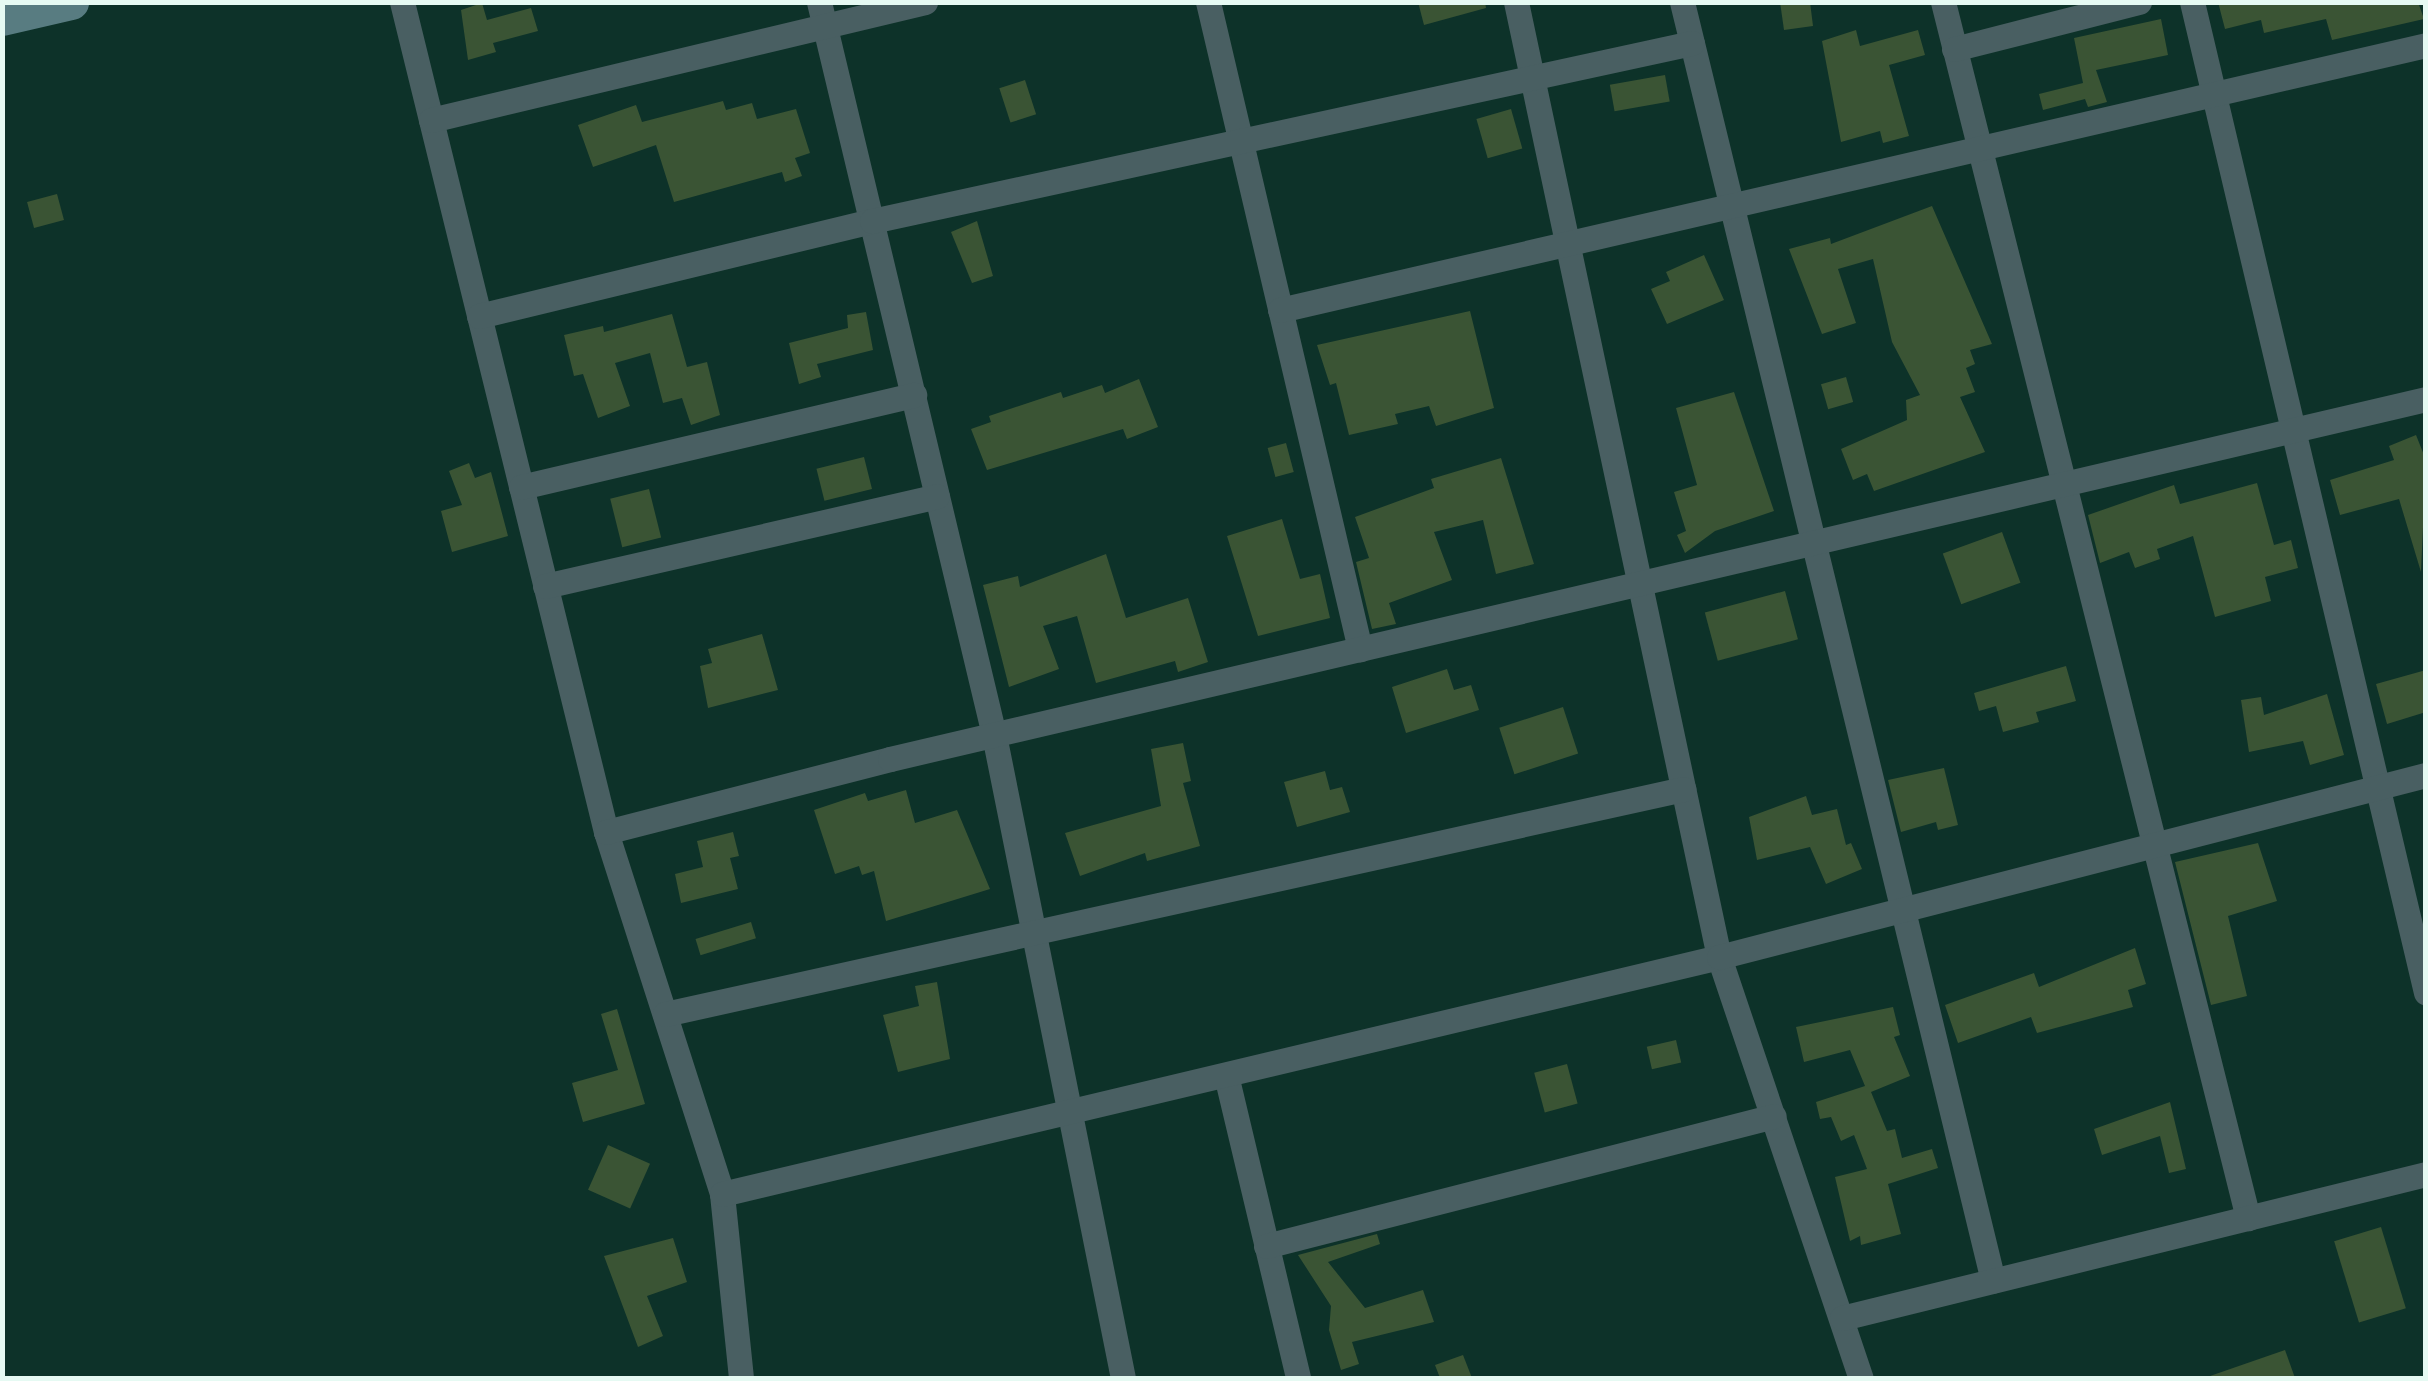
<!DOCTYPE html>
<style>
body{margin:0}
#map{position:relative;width:2428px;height:1381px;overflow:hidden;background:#0d3229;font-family:"Source Serif 4",serif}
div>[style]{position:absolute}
.building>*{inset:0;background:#3a5434;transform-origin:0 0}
.street>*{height:25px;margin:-12.5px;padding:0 12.5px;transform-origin:12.5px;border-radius:12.5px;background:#495f62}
.secondary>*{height:35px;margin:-17.5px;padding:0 17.5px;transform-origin:17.5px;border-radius:17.5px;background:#587c81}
span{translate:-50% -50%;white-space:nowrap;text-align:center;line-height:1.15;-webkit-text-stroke:8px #0d3229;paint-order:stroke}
.frame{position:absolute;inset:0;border:5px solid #e6faf3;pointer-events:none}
</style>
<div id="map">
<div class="building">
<div style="clip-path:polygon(1418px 2px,1485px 2px,1486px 8px,1424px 25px)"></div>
<div style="clip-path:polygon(1780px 2px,1810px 2px,1813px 26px,1784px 30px)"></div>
<div style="clip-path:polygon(2218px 2px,2418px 2px,2424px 19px,2332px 40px,2326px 19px,2264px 33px,2261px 20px,2225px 29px)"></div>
<div style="clip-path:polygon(482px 3px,487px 20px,531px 8px,538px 31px,493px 43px,496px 52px,468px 60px,461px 10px)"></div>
<div style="clip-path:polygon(2161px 19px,2168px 55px,2096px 70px,2107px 102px,2088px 107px,2085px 99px,2043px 110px,2039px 94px,2083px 83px,2074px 38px)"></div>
<div style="clip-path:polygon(1856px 30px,1860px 46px,1918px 30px,1925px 55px,1889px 65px,1909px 136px,1883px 143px,1880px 131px,1841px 142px,1822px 41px)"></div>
<div style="left:1665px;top:75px;width:27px;height:56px;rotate:80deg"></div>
<div style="left:1025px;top:80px;width:36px;height:27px;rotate:72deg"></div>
<div style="clip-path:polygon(723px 101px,726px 110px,752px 103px,757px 119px,796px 109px,810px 153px,795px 158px,802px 176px,785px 182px,782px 172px,674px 202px,656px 145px,593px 167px,578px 125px,636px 105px,642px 122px)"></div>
<div style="left:1511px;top:109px;width:41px;height:36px;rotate:74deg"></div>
<div style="left:57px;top:194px;width:27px;height:31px;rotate:75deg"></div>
<div style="clip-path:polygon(1932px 206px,1992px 344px,1970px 350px,1975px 364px,1966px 368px,1975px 392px,1960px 397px,1985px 452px,1874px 491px,1867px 474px,1853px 480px,1841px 449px,1907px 420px,1906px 400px,1920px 395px,1892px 342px,1873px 259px,1838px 269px,1856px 323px,1822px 334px,1789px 249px,1830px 238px,1831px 244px)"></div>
<div style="clip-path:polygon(977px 221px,993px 276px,972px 283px,951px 232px)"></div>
<div style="clip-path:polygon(1704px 255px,1724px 300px,1667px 324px,1651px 289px,1670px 281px,1666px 272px)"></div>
<div style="clip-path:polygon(1470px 311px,1494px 408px,1436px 426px,1429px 406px,1395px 414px,1398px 424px,1349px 435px,1336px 383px,1330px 385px,1317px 345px)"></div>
<div style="clip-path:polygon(866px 312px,873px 350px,817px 364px,821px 377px,799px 384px,789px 343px,848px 328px,847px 315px)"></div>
<div style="clip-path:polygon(672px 314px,687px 367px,707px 362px,720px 415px,691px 425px,682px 398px,663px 403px,650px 353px,615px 363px,630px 406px,598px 418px,583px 374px,574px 376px,564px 335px,603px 326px,604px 332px)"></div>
<div style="left:1846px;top:377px;width:26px;height:26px;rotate:74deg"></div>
<div style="clip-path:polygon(1139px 379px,1158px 427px,1127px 439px,1123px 429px,987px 470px,971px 429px,991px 422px,989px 416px,1061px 392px,1063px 398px,1102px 385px,1105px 393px)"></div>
<div style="clip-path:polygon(1734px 392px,1774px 511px,1715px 531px,1685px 553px,1677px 535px,1686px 531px,1674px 492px,1697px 485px,1676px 408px)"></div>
<div style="clip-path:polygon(2416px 435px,2426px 460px,2421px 572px,2399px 499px,2340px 515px,2330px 480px,2394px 460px,2389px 446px)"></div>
<div style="left:1286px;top:443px;width:30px;height:19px;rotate:75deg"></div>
<div style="left:864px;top:457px;width:33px;height:49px;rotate:76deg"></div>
<div style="clip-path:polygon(1501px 458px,1534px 564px,1496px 574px,1483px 520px,1434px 532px,1452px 580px,1389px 603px,1396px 624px,1372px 629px,1356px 562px,1369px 558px,1355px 517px,1434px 488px,1431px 479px)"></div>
<div style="clip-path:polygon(469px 463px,475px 478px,491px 472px,508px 536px,452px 552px,441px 511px,462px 505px,449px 471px)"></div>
<div style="clip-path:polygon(2257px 483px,2274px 545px,2291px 540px,2298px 568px,2265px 577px,2271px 601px,2215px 617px,2193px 536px,2157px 549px,2160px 559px,2135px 568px,2129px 552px,2100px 563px,2088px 515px,2174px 485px,2180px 504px)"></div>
<div style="left:649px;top:489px;width:50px;height:40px;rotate:76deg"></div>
<div style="clip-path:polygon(1282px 519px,1300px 579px,1320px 574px,1330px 618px,1258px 636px,1227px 536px)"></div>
<div style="left:2002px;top:532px;width:54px;height:63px;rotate:70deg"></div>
<div style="clip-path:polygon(1106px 554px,1126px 618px,1188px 598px,1208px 662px,1178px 672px,1175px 661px,1096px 683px,1077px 616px,1043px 626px,1059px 669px,1009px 687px,983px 585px,1018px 576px,1020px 587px)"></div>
<div style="left:1785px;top:591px;width:50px;height:83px;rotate:75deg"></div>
<div style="clip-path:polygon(762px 634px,778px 690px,708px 708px,700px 666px,712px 663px,708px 649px)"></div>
<div style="clip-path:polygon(2066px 666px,2076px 701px,2036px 712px,2039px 722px,2003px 732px,1996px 706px,1979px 711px,1974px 693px)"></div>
<div style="clip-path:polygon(1447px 669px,1454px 690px,1471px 685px,1479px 710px,1406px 733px,1392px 687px)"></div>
<div style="clip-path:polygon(2426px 670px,2426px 712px,2387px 724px,2376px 684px)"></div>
<div style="clip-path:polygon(2327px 694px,2344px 755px,2310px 765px,2303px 741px,2249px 752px,2241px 700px,2261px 697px,2264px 715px)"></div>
<div style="left:1563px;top:707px;width:49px;height:67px;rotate:72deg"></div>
<div style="clip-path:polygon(1183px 743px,1191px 781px,1183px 783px,1200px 846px,1147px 861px,1145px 853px,1080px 876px,1065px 833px,1161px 806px,1151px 749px)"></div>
<div style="clip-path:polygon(1944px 768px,1958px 825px,1938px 830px,1936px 822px,1901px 832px,1888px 780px)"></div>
<div style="clip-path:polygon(1325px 771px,1330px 790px,1342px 787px,1350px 812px,1297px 827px,1284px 782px)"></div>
<div style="clip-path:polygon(906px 790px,915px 823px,957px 810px,990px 889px,886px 921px,874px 871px,862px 875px,859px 866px,835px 874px,814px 810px,865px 793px,868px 801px)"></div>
<div style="clip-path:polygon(1806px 796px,1812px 815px,1837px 809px,1846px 845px,1851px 843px,1862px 869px,1826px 884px,1810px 847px,1757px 860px,1749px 817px)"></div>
<div style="clip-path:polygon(733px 832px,739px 856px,730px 858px,738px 889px,681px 903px,675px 874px,703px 867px,697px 841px)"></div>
<div style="clip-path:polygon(2258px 843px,2277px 901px,2228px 916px,2247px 996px,2211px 1005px,2175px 862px)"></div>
<div style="left:751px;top:922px;width:17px;height:58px;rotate:73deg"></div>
<div style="clip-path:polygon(2135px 948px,2146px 984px,2128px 990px,2133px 1007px,2037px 1033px,2031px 1017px,1958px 1043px,1945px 1005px,2034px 973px,2039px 987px)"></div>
<div style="clip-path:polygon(937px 982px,950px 1059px,898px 1072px,883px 1015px,919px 1006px,915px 986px)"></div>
<div style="clip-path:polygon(1893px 1007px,1900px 1035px,1894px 1037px,1910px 1076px,1871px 1092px,1887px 1131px,1895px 1129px,1902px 1158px,1932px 1149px,1938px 1168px,1888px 1184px,1901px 1234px,1861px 1245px,1860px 1236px,1850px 1241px,1835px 1177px,1867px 1169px,1854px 1135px,1841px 1141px,1831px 1117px,1820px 1119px,1816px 1102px,1865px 1086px,1850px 1050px,1804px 1062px,1796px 1027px)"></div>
<div style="clip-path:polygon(617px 1009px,645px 1104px,583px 1122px,572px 1083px,618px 1070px,601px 1014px)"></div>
<div style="left:1676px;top:1040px;width:23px;height:30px;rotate:77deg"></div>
<div style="left:1567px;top:1064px;width:41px;height:34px;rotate:75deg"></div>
<div style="clip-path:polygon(2170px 1102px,2186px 1169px,2169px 1173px,2160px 1136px,2102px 1155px,2094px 1129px)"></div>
<div style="left:608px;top:1145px;width:46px;height:49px;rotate:24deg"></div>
<div style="left:2381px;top:1227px;width:85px;height:49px;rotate:73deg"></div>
<div style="clip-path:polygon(1377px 1234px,1380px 1244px,1328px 1262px,1365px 1308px,1423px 1290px,1434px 1322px,1352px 1342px,1359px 1364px,1341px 1370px,1329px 1330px,1331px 1306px,1298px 1255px)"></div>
<div style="clip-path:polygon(673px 1238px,687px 1282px,647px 1296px,663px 1336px,638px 1347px,604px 1256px)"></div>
<div style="clip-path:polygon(2285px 1350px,2295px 1378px,2210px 1378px,2210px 1376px)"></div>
<div style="clip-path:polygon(1463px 1355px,1472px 1378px,1440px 1378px,1435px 1365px)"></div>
</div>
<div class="street">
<div style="left:402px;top:2px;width:855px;rotate:76.19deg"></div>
<div style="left:606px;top:832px;width:380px;rotate:72.2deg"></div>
<div style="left:722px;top:1194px;width:185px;rotate:84.1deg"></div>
<div style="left:819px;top:2px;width:754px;rotate:76.57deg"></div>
<div style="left:994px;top:735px;width:656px;rotate:78.66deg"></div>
<div style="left:1208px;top:2px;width:665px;rotate:76.78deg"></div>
<div style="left:1516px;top:2px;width:976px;rotate:78deg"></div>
<div style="left:1719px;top:957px;width:444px;rotate:71.4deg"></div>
<div style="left:1682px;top:2px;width:1316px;rotate:76.33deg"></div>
<div style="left:1943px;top:2px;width:1254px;rotate:75.92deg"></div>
<div style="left:2192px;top:2px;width:1018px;rotate:76.71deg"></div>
<div style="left:1954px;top:49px;width:191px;rotate:-14.3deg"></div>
<div style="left:431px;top:120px;width:508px;rotate:-13.43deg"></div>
<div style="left:1280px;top:310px;width:1176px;rotate:-13.02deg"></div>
<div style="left:479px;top:316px;width:404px;rotate:-13.6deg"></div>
<div style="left:872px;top:221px;width:839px;rotate:-12.25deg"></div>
<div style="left:521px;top:487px;width:404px;rotate:-13.2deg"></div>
<div style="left:545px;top:586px;width:402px;rotate:-12.9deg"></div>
<div style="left:606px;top:832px;width:293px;rotate:-14.4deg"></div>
<div style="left:890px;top:759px;width:1578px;rotate:-13.19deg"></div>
<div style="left:665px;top:1014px;width:1043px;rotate:-12.46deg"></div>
<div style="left:1226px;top:1075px;width:311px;rotate:76.6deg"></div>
<div style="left:722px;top:1194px;width:1025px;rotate:-13.37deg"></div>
<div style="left:1719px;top:957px;width:730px;rotate:-14.44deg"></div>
<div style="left:1266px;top:1246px;width:524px;rotate:-14.35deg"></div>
<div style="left:1842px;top:1318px;width:601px;rotate:-13.85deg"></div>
</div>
<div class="secondary">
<div style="left:2px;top:18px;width:71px;rotate:-13.1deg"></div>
</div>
<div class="frame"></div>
</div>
